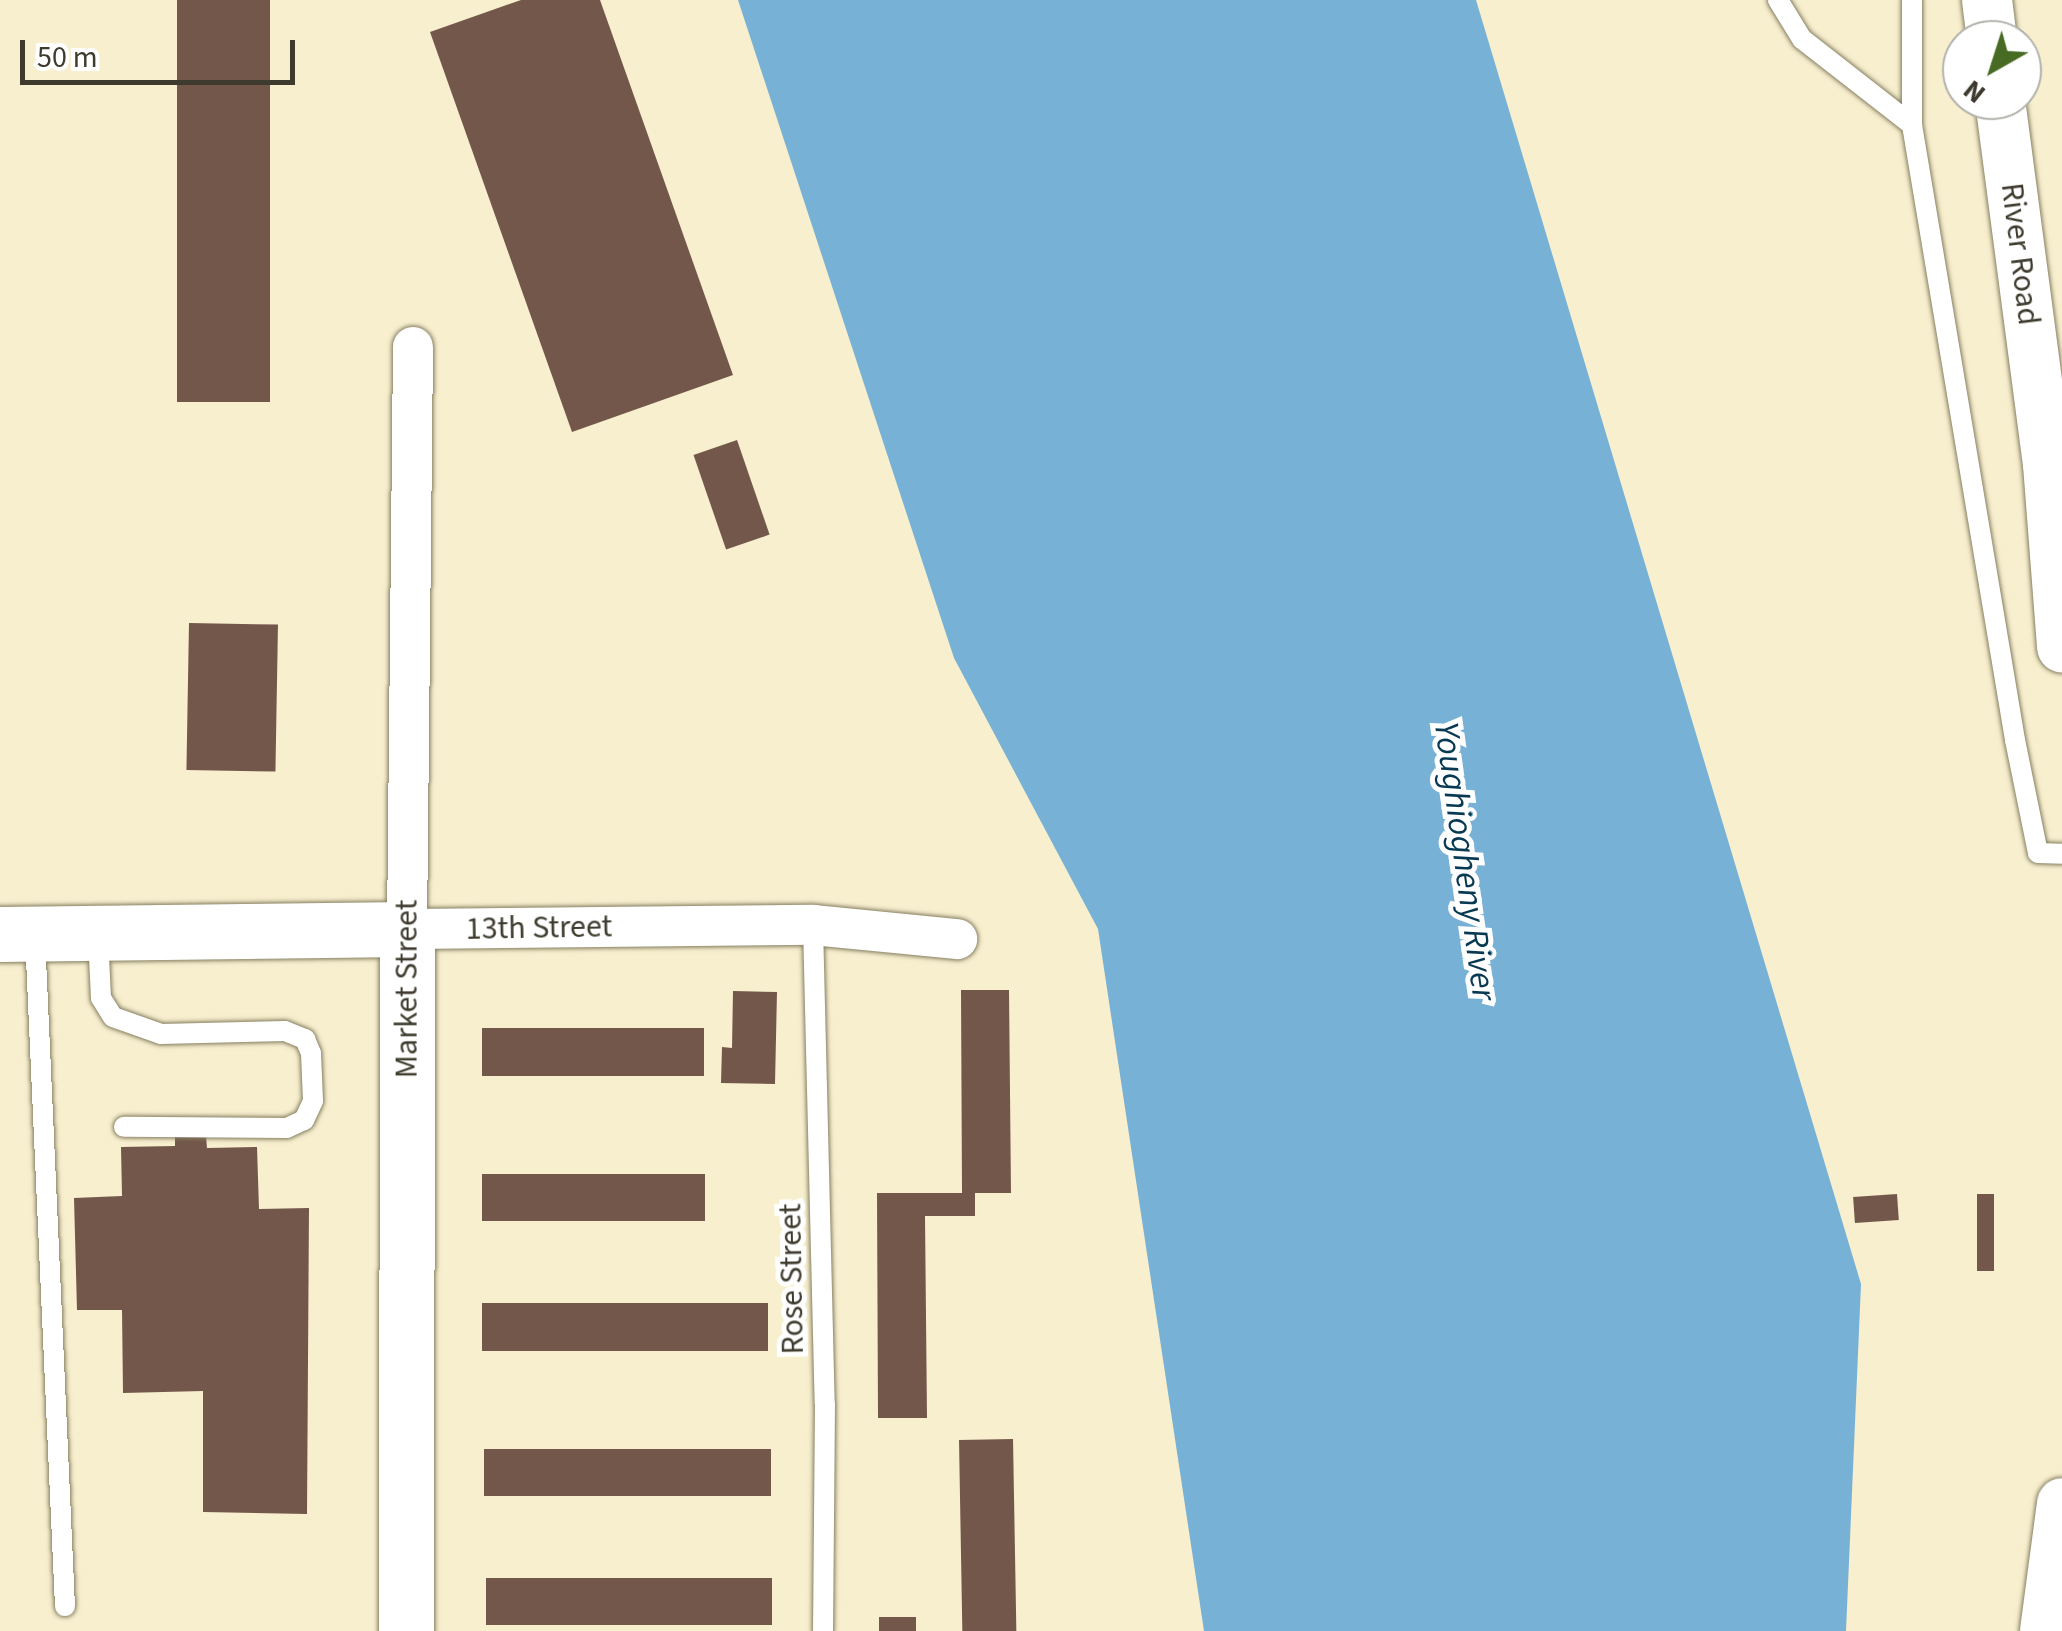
<!DOCTYPE html>
<style>
body{margin:0}
#map{position:relative;width:2062px;height:1631px;overflow:hidden;background:#f7efce;font-family:"Source Sans 3",sans-serif}
div>[style]{position:absolute}
.water>*{inset:0;background:#77b1d6}
.building>*{inset:0;background:#74574b;transform-origin:0 0}
.roads{filter:drop-shadow(0 0 2px #867f61) drop-shadow(0 0 2px #867f61)}
.service>*{height:20px;margin:-10px;padding:0 10px;transform-origin:10px;border-radius:10px;background:#fff}
.minor>*{height:40px;margin:-20px;padding:0 20px;transform-origin:20px;border-radius:20px;background:#fff}
.tertiary>*{height:50px;margin:-25px;padding:0 25px;transform-origin:25px;border-radius:25px;background:#fff}
.secondary>*{height:55px;margin:-27.5px;padding:0 27.5px;transform-origin:27.5px;border-radius:27.5px;background:#fff}
span{translate:-50% -50%;white-space:nowrap;text-align:center;line-height:1.15;-webkit-text-stroke:10px #fff;paint-order:stroke}
.street-label{font-size:32px;color:#3e3b2e}
.water-label{font-size:35px;color:#073952;font-style:italic}
.north{position:absolute;left:1942px;top:20px;width:100px;height:100px;box-sizing:border-box;background:#fff;border:2px solid #b2b1ab;border-radius:50%;rotate:219deg;font-size:28px;font-weight:700;line-height:40px;text-align:center;color:#3e3b2e}
.north::after{content:'';display:block;margin:auto;width:35px;height:45px;background:#486b23;clip-path:polygon(50% 0,100% 100%,50% 72%,0 100%)}
.scale{position:absolute;left:20px;top:40px;width:275px;height:45px;box-sizing:border-box;border:5px solid #3e3b2e;border-top:0;padding-left:12px;font-size:30px;line-height:35px;white-space:nowrap;color:#3e3b2e;-webkit-text-stroke:8px #fff;paint-order:stroke}
</style>
<div id="map">
<div class="water">
<div style="clip-path:polygon(738px 0,1476px 0,1861px 1284px,1846px 1631px,1204px 1631px,1098px 929px,954px 658px)"></div>
</div>
<div class="building">
<div style="left:177px;top:0;width:93px;height:402px"></div>
<div style="clip-path:polygon(521px 0,600px 0,733px 375px,572px 432px,430px 32px)"></div>
<div style="left:737px;top:440px;width:100px;height:46px;rotate:71deg"></div>
<div style="left:189px;top:623px;width:89px;height:147px;rotate:1deg"></div>
<div style="clip-path:polygon(961px 990px,1009px 990px,1011px 1193px,975px 1193px,975px 1216px,925px 1216px,927px 1418px,878px 1418px,877px 1193px,962px 1193px)"></div>
<div style="clip-path:polygon(733px 991px,777px 992px,775px 1084px,721px 1083px,722px 1047px,732px 1048px)"></div>
<div style="left:482px;top:1028px;width:222px;height:48px"></div>
<div style="clip-path:polygon(175px 1136px,206px 1136px,207px 1148px,257px 1147px,259px 1209px,309px 1208px,307px 1514px,203px 1512px,203px 1391px,123px 1393px,122px 1310px,77px 1310px,74px 1198px,122px 1196px,121px 1147px,175px 1146px)"></div>
<div style="left:482px;top:1174px;width:223px;height:47px"></div>
<div style="left:1897px;top:1194px;width:26px;height:44px;rotate:86deg"></div>
<div style="left:1977px;top:1194px;width:17px;height:77px"></div>
<div style="left:482px;top:1303px;width:286px;height:48px"></div>
<div style="left:1013px;top:1439px;width:192px;height:54px;rotate:89deg"></div>
<div style="left:484px;top:1449px;width:287px;height:47px"></div>
<div style="left:486px;top:1578px;width:286px;height:47px"></div>
<div style="left:879px;top:1617px;width:37px;height:14px"></div>
</div>
<div class="roads">
<div class="service">
<div style="left:1778px;top:0;width:46px;rotate:58.4deg"></div>
<div style="left:1802px;top:39px;width:140px;rotate:38deg"></div>
<div style="left:1912px;top:0;width:125px;rotate:90deg"></div>
<div style="left:1912px;top:125px;width:624px;rotate:80.49deg"></div>
<div style="left:2015px;top:740px;width:115px;rotate:78.5deg"></div>
<div style="left:2038px;top:853px;width:24px;rotate:2deg"></div>
<div style="left:813px;top:925px;width:479px;rotate:88.6deg"></div>
<div style="left:825px;top:1404px;width:227px;rotate:90.5deg"></div>
<div style="left:98px;top:935px;width:63px;rotate:87.3deg"></div>
<div style="left:101px;top:998px;width:22px;rotate:58deg"></div>
<div style="left:113px;top:1017px;width:51px;rotate:19.5deg"></div>
<div style="left:161px;top:1034px;width:124px;rotate:-1.4deg"></div>
<div style="left:285px;top:1031px;width:22px;rotate:22deg"></div>
<div style="left:305px;top:1039px;width:15px;rotate:67deg"></div>
<div style="left:311px;top:1053px;width:48px;rotate:87.6deg"></div>
<div style="left:313px;top:1101px;width:21px;rotate:115deg"></div>
<div style="left:304px;top:1120px;width:19px;rotate:155deg"></div>
<div style="left:287px;top:1128px;width:163px;rotate:-179.6deg"></div>
<div style="left:35px;top:936px;width:671px;rotate:87.44deg"></div>
</div>
<div class="minor">
<div style="left:413px;top:347px;width:582px;rotate:90.59deg"></div>
<div style="left:407px;top:929px;width:406px;rotate:-0.6deg"></div>
<div style="left:813px;top:925px;width:145px;rotate:5.6deg"></div>
</div>
<div class="tertiary">
<div style="left:1987px;top:0;width:40px;rotate:82.9deg"></div>
<div style="left:2000px;top:100px;width:367px;rotate:82.5deg"></div>
<div style="left:2048px;top:464px;width:184px;rotate:85.6deg"></div>
<div style="left:2045px;top:1631px;width:129px;rotate:-82.4deg"></div>
</div>
<div class="secondary">
<div style="left:0;top:934px;width:407px;rotate:-0.7deg"></div>
<div style="left:407px;top:929px;width:702px;rotate:90.08deg"></div>
</div>
</div>
<div class="street-label">
<span style="left:2020px;top:254px;rotate:83deg">River Road</span>
<span style="left:539px;top:928px;rotate:-1deg">13th Street</span>
<span style="left:407px;top:989px;rotate:-90deg">Market Street</span>
<span style="left:792px;top:1279px;rotate:-91deg">Rose Street</span>
</div>
<div class="water-label">
<span style="left:1465px;top:861px;rotate:82deg">Youghiogheny River</span>
</div>
<div class="north">N</div>
<div class="scale">50 m</div>
</div>
